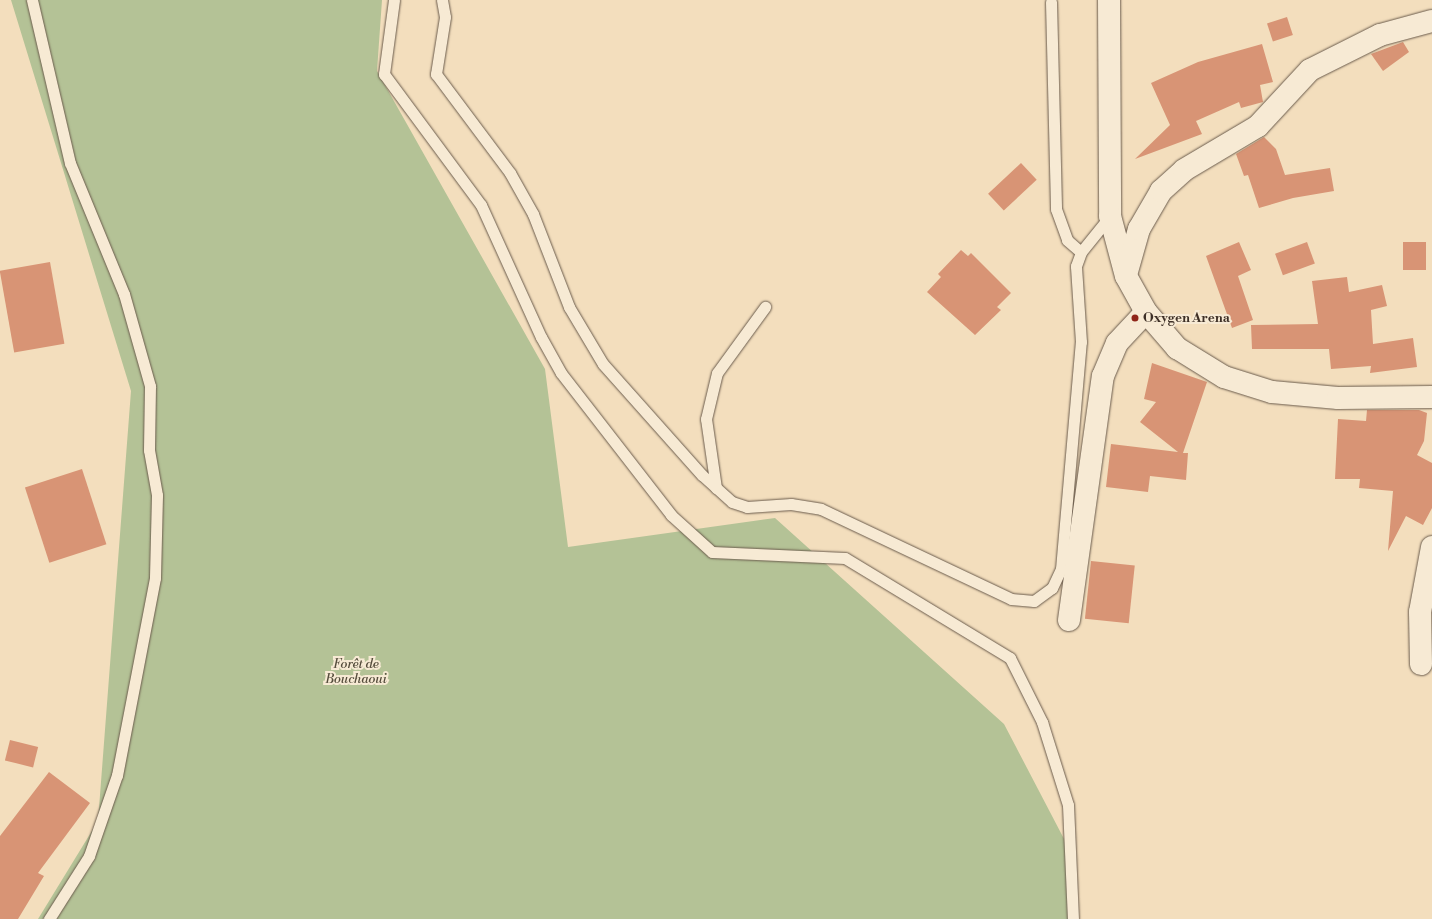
<!DOCTYPE html>
<meta charset="utf-8">
<style>
body{margin:0}
#map{position:relative;width:1432px;height:919px;overflow:hidden;background:#f3debd;font-family:"Libre Bodoni",serif}
div>[style]{position:absolute}
.green>*{inset:0;background:#b4c296}
.building>*{inset:0;background:#d89475;transform-origin:0 0}
.roads{filter:drop-shadow(0 0 1px #6a5b4c) drop-shadow(0 0 1px #6a5b4c)}
.lane>*{height:11px;margin:-5.5px;padding:0 5.5px;transform-origin:5.5px;border-radius:5.5px;background:#f7ead4}
.street>*{height:22px;margin:-11px;padding:0 11px;transform-origin:11px;border-radius:11px;background:#f7ead4}
.dots>*{width:11px;height:11px;translate:-50% -50%;box-sizing:border-box;border:2px solid #f7ead4;border-radius:50%}
span{translate:-50% -50%;white-space:nowrap;text-align:center;line-height:1.15;-webkit-text-stroke:4px #f7ead4;paint-order:stroke}
.poi-label{font-size:13px;color:#3d2f26;font-weight:700}
.left{translate:0 -50%;text-align:left}
.park-label{font-size:13px;color:#554c3c;font-style:italic}
</style>
<div id="map">
<div class="green">
<div style="clip-path:polygon(11px 0,382px 0,377px 71px,545px 369px,568px 547px,775px 518px,1004px 724px,1074px 858px,1072px 919px,38px 919px,98px 821px,131px 391px)"></div>
</div>
<div class="building">
<div style="left:1287px;top:17px;width:19px;height:21px;rotate:72deg"></div>
<div style="clip-path:polygon(1403px 42px,1409px 52px,1383px 71px,1371px 54px)"></div>
<div style="clip-path:polygon(1262px 44px,1273px 82px,1260px 85px,1263px 102px,1241px 108px,1239px 102px,1196px 121px,1202px 134px,1135px 159px,1170px 125px,1151px 83px,1198px 62px)"></div>
<div style="clip-path:polygon(1264px 137px,1276px 149px,1285px 175px,1330px 168px,1334px 191px,1293px 198px,1259px 208px,1248px 175px,1244px 176px,1236px 154px)"></div>
<div style="left:1021px;top:163px;width:23px;height:45px;rotate:47deg"></div>
<div style="clip-path:polygon(1239px 242px,1251px 270px,1238px 276px,1253px 320px,1232px 328px,1206px 256px)"></div>
<div style="left:1307px;top:242px;width:23px;height:34px;rotate:70deg"></div>
<div style="left:1403px;top:242px;width:23px;height:28px"></div>
<div style="clip-path:polygon(961px 250px,968px 256px,971px 253px,1011px 293px,997px 307px,1001px 310px,975px 335px,927px 292px,941px 277px,938px 274px)"></div>
<div style="left:50px;top:262px;width:83px;height:51px;rotate:80deg"></div>
<div style="clip-path:polygon(1347px 277px,1349px 292px,1382px 285px,1387px 306px,1371px 310px,1373px 344px,1413px 338px,1417px 367px,1370px 373px,1371px 366px,1331px 369px,1329px 349px,1252px 349px,1251px 325px,1318px 324px,1312px 281px)"></div>
<div style="clip-path:polygon(1152px 363px,1207px 382px,1183px 453px,1188px 453px,1186px 480px,1150px 476px,1148px 492px,1106px 487px,1111px 444px,1178px 452px,1140px 422px,1156px 402px,1144px 399px)"></div>
<div style="clip-path:polygon(1367px 410px,1419px 410px,1427px 413px,1424px 441px,1417px 455px,1432px 463px,1432px 508px,1423px 525px,1406px 516px,1388px 551px,1393px 491px,1359px 488px,1360px 479px,1335px 479px,1338px 419px,1366px 421px)"></div>
<div style="left:82px;top:469px;width:79px;height:60px;rotate:72deg"></div>
<div style="left:1091px;top:561px;width:44px;height:58px;rotate:6deg"></div>
<div style="left:10px;top:740px;width:29px;height:21px;rotate:14deg"></div>
<div style="clip-path:polygon(49px 772px,90px 803px,38px 873px,44px 876px,18px 919px,0 919px,0 836px)"></div>
</div>
<div class="roads">
<div class="lane">
<div style="left:32px;top:0;width:167px;rotate:76.9deg"></div>
<div style="left:70px;top:163px;width:142px;rotate:67.6deg"></div>
<div style="left:124px;top:294px;width:96px;rotate:74.2deg"></div>
<div style="left:150px;top:386px;width:64px;rotate:90.9deg"></div>
<div style="left:149px;top:450px;width:46px;rotate:79.9deg"></div>
<div style="left:157px;top:495px;width:83px;rotate:91.4deg"></div>
<div style="left:155px;top:578px;width:201px;rotate:100.9deg"></div>
<div style="left:117px;top:775px;width:86px;rotate:109.1deg"></div>
<div style="left:89px;top:856px;width:75px;rotate:122.4deg"></div>
<div style="left:394px;top:0;width:75px;rotate:97.7deg"></div>
<div style="left:384px;top:74px;width:163px;rotate:53.5deg"></div>
<div style="left:481px;top:205px;width:145px;rotate:65.6deg"></div>
<div style="left:541px;top:337px;width:41px;rotate:60.9deg"></div>
<div style="left:561px;top:373px;width:180px;rotate:52.2deg"></div>
<div style="left:671px;top:515px;width:55px;rotate:42.1deg"></div>
<div style="left:712px;top:552px;width:133px;rotate:2.6deg"></div>
<div style="left:845px;top:558px;width:193px;rotate:31.2deg"></div>
<div style="left:1010px;top:658px;width:72px;rotate:63.4deg"></div>
<div style="left:1042px;top:722px;width:87px;rotate:72.6deg"></div>
<div style="left:1068px;top:805px;width:114px;rotate:87.5deg"></div>
<div style="left:442px;top:0;width:17px;rotate:80deg"></div>
<div style="left:445px;top:17px;width:58px;rotate:99deg"></div>
<div style="left:436px;top:74px;width:124px;rotate:53.2deg"></div>
<div style="left:510px;top:173px;width:47px;rotate:60.7deg"></div>
<div style="left:533px;top:214px;width:100px;rotate:68.8deg"></div>
<div style="left:569px;top:307px;width:66px;rotate:59.2deg"></div>
<div style="left:603px;top:364px;width:149px;rotate:48.3deg"></div>
<div style="left:702px;top:475px;width:40px;rotate:42deg"></div>
<div style="left:732px;top:502px;width:16px;rotate:18deg"></div>
<div style="left:747px;top:507px;width:44px;rotate:-3.9deg"></div>
<div style="left:791px;top:504px;width:30px;rotate:9deg"></div>
<div style="left:821px;top:509px;width:210px;rotate:25.3deg"></div>
<div style="left:1011px;top:599px;width:23px;rotate:5deg"></div>
<div style="left:1034px;top:601px;width:22px;rotate:-36deg"></div>
<div style="left:1052px;top:588px;width:21px;rotate:-65deg"></div>
<div style="left:1061px;top:569px;width:228px;rotate:-85deg"></div>
<div style="left:1081px;top:342px;width:76px;rotate:-93.8deg"></div>
<div style="left:1076px;top:266px;width:15px;rotate:-70deg"></div>
<div style="left:1081px;top:252px;width:46px;rotate:-51.1deg"></div>
<div style="left:1051px;top:2px;width:207px;rotate:88.6deg"></div>
<div style="left:1056px;top:209px;width:33px;rotate:70deg"></div>
<div style="left:1067px;top:240px;width:18px;rotate:41deg"></div>
<div style="left:716px;top:488px;width:70px;rotate:-98.2deg"></div>
<div style="left:706px;top:419px;width:47px;rotate:-76.6deg"></div>
<div style="left:717px;top:373px;width:82px;rotate:-54deg"></div>
</div>
<div class="street">
<div style="left:1109px;top:0;width:216px;rotate:89.7deg"></div>
<div style="left:1110px;top:216px;width:62px;rotate:75.1deg"></div>
<div style="left:1126px;top:276px;width:41px;rotate:60.9deg"></div>
<div style="left:1146px;top:312px;width:48px;rotate:49.3deg"></div>
<div style="left:1177px;top:348px;width:55px;rotate:31.7deg"></div>
<div style="left:1224px;top:377px;width:50px;rotate:17.4deg"></div>
<div style="left:1272px;top:392px;width:66px;rotate:5.2deg"></div>
<div style="left:1338px;top:398px;width:94px;rotate:-0.6deg"></div>
<div style="left:1126px;top:275px;width:48px;rotate:-74.2deg"></div>
<div style="left:1139px;top:229px;width:44px;rotate:-59.9deg"></div>
<div style="left:1161px;top:191px;width:31px;rotate:-42deg"></div>
<div style="left:1184px;top:170px;width:86px;rotate:-30.7deg"></div>
<div style="left:1258px;top:126px;width:76px;rotate:-47.1deg"></div>
<div style="left:1310px;top:70px;width:78px;rotate:-26.6deg"></div>
<div style="left:1380px;top:35px;width:54px;rotate:-15.1deg"></div>
<div style="left:1069px;top:620px;width:246px;rotate:-82.1deg"></div>
<div style="left:1103px;top:376px;width:36px;rotate:-67deg"></div>
<div style="left:1117px;top:343px;width:42px;rotate:-46.9deg"></div>
<div style="left:1421px;top:664px;width:52px;rotate:-91.1deg"></div>
<div style="left:1420px;top:612px;width:66px;rotate:-79.5deg"></div>
</div>
</div>
<div class="dots">
<div style="left:1135px;top:318px;background:#8f2418"></div>
</div>
<div class="poi-label">
<span class="left" style="left:1143px;top:318px">Oxygen Arena</span>
</div>
<div class="park-label">
<span style="left:356px;top:672px">Forêt de<br>Bouchaoui</span>
</div>
</div>
